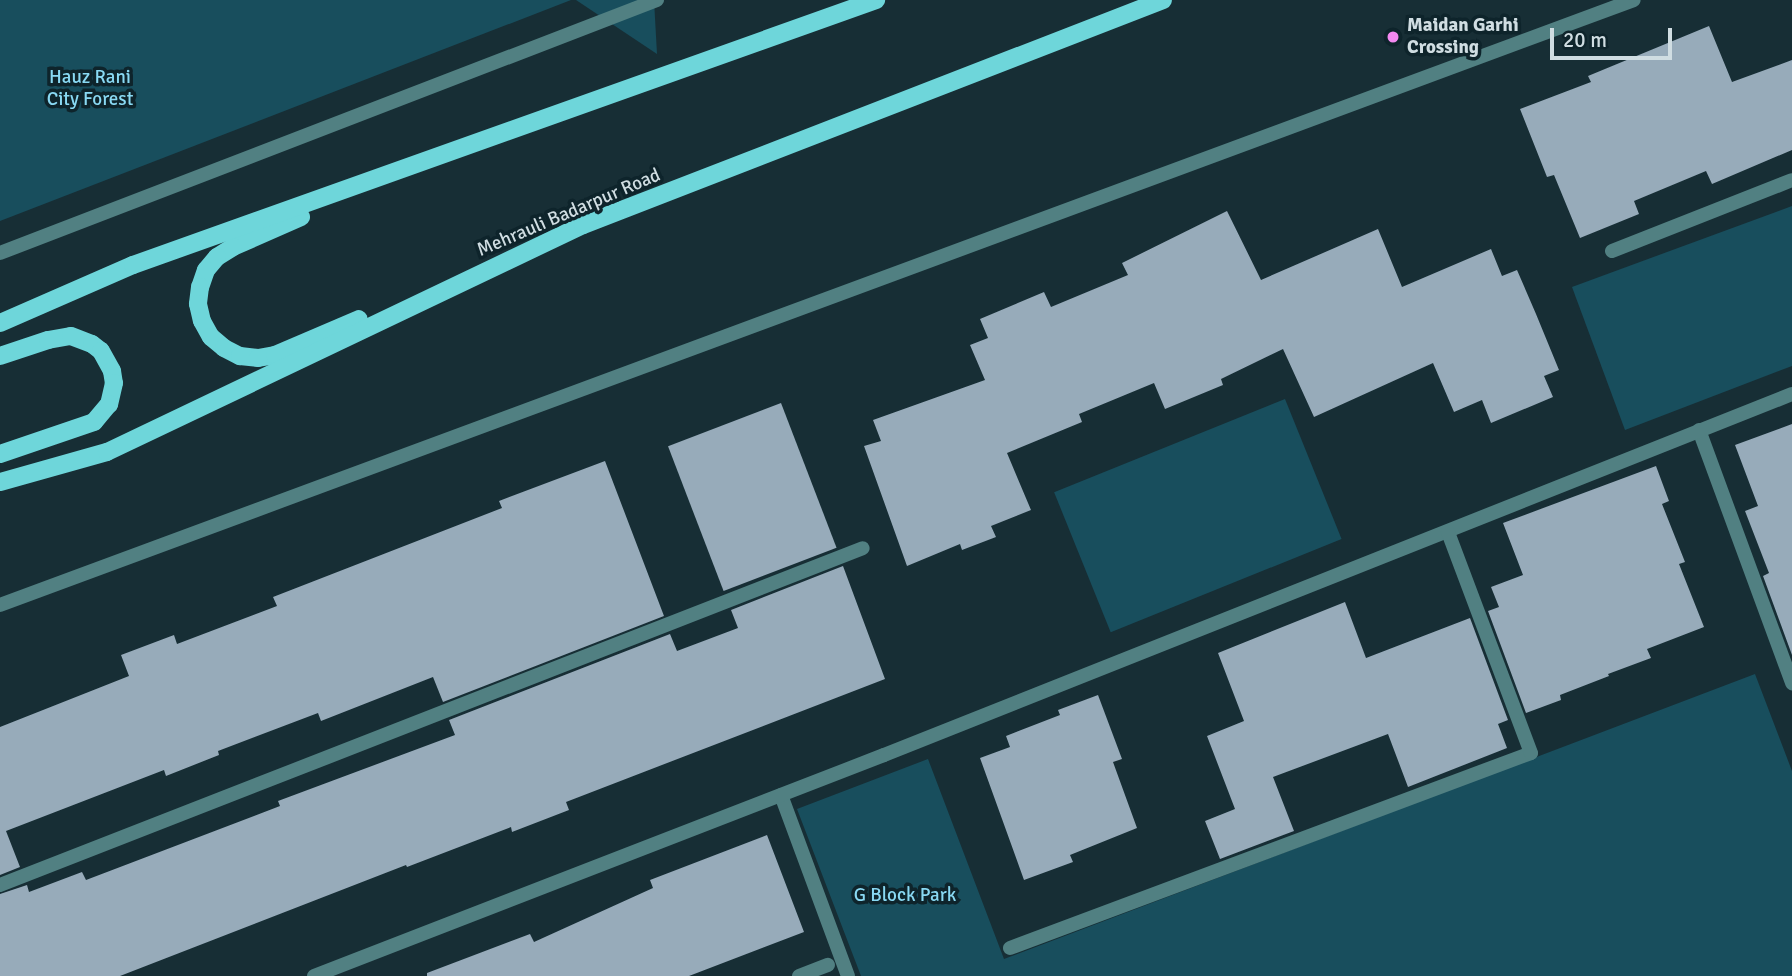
<!DOCTYPE html>
<style>
body{margin:0}
#map{position:relative;width:1792px;height:976px;overflow:hidden;background:#172e35;font-family:Signika,sans-serif}
div>[style]{position:absolute}
.green>*{inset:0;background:#184e5d;transform-origin:0 0}
.building>*{inset:0;background:#97abba;transform-origin:0 0}
.service>*{height:14px;margin:-7px;padding:0 7px;transform-origin:7px;border-radius:7px;background:#518082}
.minor>*{height:14px;margin:-7px;padding:0 7px;transform-origin:7px;border-radius:7px;background:#518082}
.primary>*{height:18px;margin:-9px;padding:0 9px;transform-origin:9px;border-radius:9px;background:#6ed6da}
.dots>*{width:19px;height:19px;translate:-50% -50%;box-sizing:border-box;border:4px solid #0e242b;border-radius:50%}
span{translate:-50% -50%;white-space:nowrap;text-align:center;line-height:1.15;-webkit-text-stroke:7px #0e242b;paint-order:stroke}
.poi-label{font-size:19px;color:#d0dde2;font-weight:700}
.left{translate:0 -50%;text-align:left}
.park-label{font-size:19px;color:#89d9f3}
.street-label{font-size:19px;color:#d0dde2}
.scale{position:absolute;left:1550px;top:28px;width:122px;height:32px;box-sizing:border-box;border:4px solid #d0dde2;border-top:0;padding-left:9px;font-size:21px;line-height:24px;white-space:nowrap;color:#d0dde2;-webkit-text-stroke:5px #0e242b;paint-order:stroke}
</style>
<div id="map">
<div class="green">
<div style="clip-path:polygon(0 0,571px 0,0 221px)"></div>
<div style="clip-path:polygon(576px 0,654px 0,657px 54px)"></div>
<div style="clip-path:polygon(1792px 206px,1792px 366px,1625px 430px,1572px 287px)"></div>
<div style="left:1285px;top:399px;width:151px;height:249px;rotate:68deg"></div>
<div style="clip-path:polygon(1755px 674px,1792px 771px,1792px 976px,861px 976px,797px 809px,928px 759px,1004px 959px)"></div>
</div>
<div class="building">
<div style="clip-path:polygon(1709px 26px,1732px 82px,1792px 60px,1792px 150px,1712px 184px,1706px 171px,1634px 201px,1639px 214px,1580px 238px,1554px 175px,1547px 177px,1520px 109px,1591px 82px,1588px 76px)"></div>
<div style="clip-path:polygon(1227px 211px,1261px 280px,1378px 229px,1402px 287px,1491px 249px,1502px 276px,1517px 270px,1536px 314px,1559px 370px,1544px 376px,1553px 397px,1491px 423px,1482px 400px,1454px 412px,1433px 363px,1314px 417px,1283px 349px,1221px 379px,1223px 385px,1165px 409px,1154px 383px,1079px 414px,1082px 422px,1007px 453px,1031px 510px,991px 526px,996px 537px,962px 550px,960px 544px,907px 566px,864px 446px,881px 441px,873px 420px,985px 380px,970px 345px,988px 338px,980px 319px,1044px 292px,1051px 307px,1128px 275px,1122px 263px)"></div>
<div style="left:781px;top:403px;width:155px;height:121px;rotate:69deg"></div>
<div style="clip-path:polygon(1792px 424px,1792px 655px,1763px 576px,1769px 573px,1745px 511px,1758px 506px,1735px 445px)"></div>
<div style="clip-path:polygon(605px 461px,664px 616px,443px 702px,433px 677px,321px 721px,318px 713px,218px 751px,219px 755px,166px 776px,164px 770px,6px 831px,20px 867px,0 875px,0 727px,129px 676px,121px 655px,174px 635px,177px 644px,277px 606px,273px 597px,502px 508px,499px 501px)"></div>
<div style="clip-path:polygon(1656px 466px,1669px 501px,1662px 504px,1685px 562px,1679px 564px,1704px 627px,1647px 649px,1651px 658px,1608px 674px,1609px 676px,1560px 695px,1561px 700px,1526px 713px,1488px 611px,1499px 607px,1491px 587px,1523px 575px,1503px 523px)"></div>
<div style="clip-path:polygon(843px 566px,885px 679px,566px 802px,569px 810px,512px 832px,511px 827px,407px 867px,406px 865px,120px 976px,0 976px,0 894px,27px 885px,29px 892px,82px 872px,86px 880px,280px 806px,278px 801px,455px 735px,449px 720px,670px 634px,677px 651px,738px 628px,731px 610px)"></div>
<div style="clip-path:polygon(1345px 602px,1366px 658px,1470px 618px,1508px 720px,1498px 724px,1507px 748px,1408px 787px,1388px 734px,1273px 777px,1294px 831px,1220px 859px,1205px 821px,1235px 809px,1207px 736px,1244px 721px,1218px 653px)"></div>
<div style="clip-path:polygon(1098px 695px,1122px 759px,1113px 762px,1137px 828px,1070px 855px,1073px 862px,1024px 880px,980px 758px,1010px 747px,1006px 736px,1060px 715px,1058px 710px)"></div>
<div style="clip-path:polygon(767px 835px,804px 932px,689px 976px,427px 976px,427px 973px,530px 934px,534px 942px,653px 888px,650px 880px)"></div>
</div>
<div class="service">
<div style="left:0;top:253px;width:704px;rotate:-21.06deg"></div>
<div style="left:1699px;top:430px;width:270px;rotate:69.8deg"></div>
<div style="left:884px;top:755px;width:977px;rotate:-21.68deg"></div>
<div style="left:781px;top:795px;width:193px;rotate:69.7deg"></div>
<div style="left:0;top:885px;width:926px;rotate:-21.33deg"></div>
<div style="left:1010px;top:948px;width:556px;rotate:-20.52deg"></div>
<div style="left:1531px;top:753px;width:236px;rotate:-110.6deg"></div>
<div style="left:799px;top:976px;width:31px;rotate:-21deg"></div>
</div>
<div class="minor">
<div style="left:1612px;top:251px;width:193px;rotate:-21.5deg"></div>
<div style="left:0;top:605px;width:1742px;rotate:-20.32deg"></div>
<div style="left:314px;top:976px;width:611px;rotate:-21.19deg"></div>
</div>
<div class="primary">
<div style="left:301px;top:217px;width:74px;rotate:156.2deg"></div>
<div style="left:233px;top:247px;width:19px;rotate:148deg"></div>
<div style="left:217px;top:257px;width:17px;rotate:130deg"></div>
<div style="left:206px;top:270px;width:18px;rotate:109deg"></div>
<div style="left:200px;top:287px;width:17px;rotate:97deg"></div>
<div style="left:198px;top:304px;width:17px;rotate:77deg"></div>
<div style="left:202px;top:321px;width:18px;rotate:61deg"></div>
<div style="left:211px;top:337px;width:17px;rotate:40deg"></div>
<div style="left:224px;top:348px;width:18px;rotate:27deg"></div>
<div style="left:240px;top:356px;width:18px;rotate:6deg"></div>
<div style="left:258px;top:358px;width:17px;rotate:-10deg"></div>
<div style="left:275px;top:355px;width:91px;rotate:-23.2deg"></div>
<div style="left:0;top:323px;width:145px;rotate:-23.6deg"></div>
<div style="left:133px;top:265px;width:789px;rotate:-19.63deg"></div>
<div style="left:0;top:356px;width:51px;rotate:-18.4deg"></div>
<div style="left:48px;top:340px;width:23px;rotate:-10deg"></div>
<div style="left:71px;top:336px;width:22px;rotate:21deg"></div>
<div style="left:92px;top:344px;width:11px;rotate:38deg"></div>
<div style="left:101px;top:351px;width:23px;rotate:61deg"></div>
<div style="left:112px;top:371px;width:12px;rotate:81deg"></div>
<div style="left:114px;top:383px;width:22px;rotate:103deg"></div>
<div style="left:109px;top:404px;width:23px;rotate:130deg"></div>
<div style="left:94px;top:422px;width:99px;rotate:161.2deg"></div>
<div style="left:0;top:482px;width:111px;rotate:-15.7deg"></div>
<div style="left:107px;top:452px;width:527px;rotate:-25.5deg"></div>
<div style="left:583px;top:225px;width:622px;rotate:-21.2deg"></div>
</div>
<div class="dots">
<div style="left:1393px;top:37px;background:#f489f1"></div>
</div>
<div class="poi-label">
<span class="left" style="left:1407px;top:37px">Maidan Garhi<br>Crossing</span>
</div>
<div class="park-label">
<span style="left:90px;top:89px">Hauz Rani<br>City Forest</span>
<span style="left:905px;top:896px">G Block Park</span>
</div>
<div class="street-label">
<span style="left:569px;top:213px;rotate:-23deg">Mehrauli Badarpur Road</span>
</div>
<div class="scale">20 m</div>
</div>
